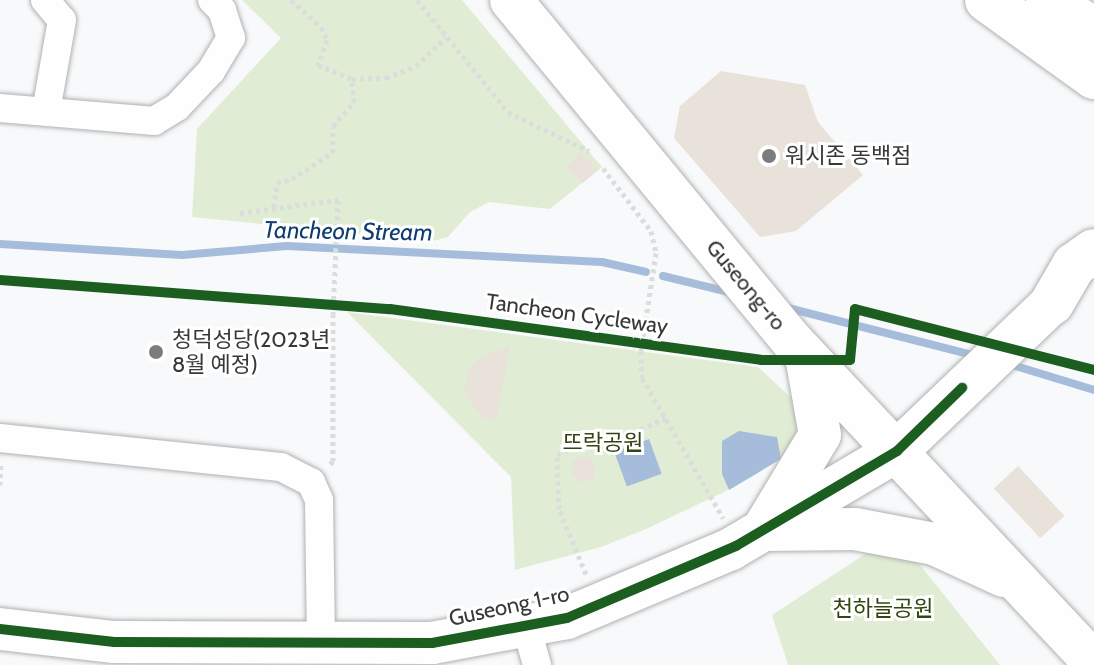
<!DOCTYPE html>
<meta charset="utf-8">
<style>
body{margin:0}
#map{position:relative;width:1094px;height:665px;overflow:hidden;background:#f8f9fa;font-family:Cabin,"Noto Sans KR",sans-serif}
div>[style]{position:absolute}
.green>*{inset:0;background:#e0edd4}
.water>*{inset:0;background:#a5bdda;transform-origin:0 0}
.stream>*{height:8px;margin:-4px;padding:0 4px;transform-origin:4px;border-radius:4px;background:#a5bdda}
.building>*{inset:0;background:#e9e2da;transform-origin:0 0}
.path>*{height:5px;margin-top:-2.5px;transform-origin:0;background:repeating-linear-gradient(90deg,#dbdcdc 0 4px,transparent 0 8px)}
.roads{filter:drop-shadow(0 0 2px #b0b1b2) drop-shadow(0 0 2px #b0b1b2)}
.street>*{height:28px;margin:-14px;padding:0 14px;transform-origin:14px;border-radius:14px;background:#fefefe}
.secondary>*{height:42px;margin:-21px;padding:0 21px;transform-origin:21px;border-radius:21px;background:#fefefe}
.highway>*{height:44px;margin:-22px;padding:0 22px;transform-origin:22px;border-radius:22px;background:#fefefe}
.cycleway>*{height:10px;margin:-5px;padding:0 5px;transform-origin:5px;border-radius:5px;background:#1b5e20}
.dots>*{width:22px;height:22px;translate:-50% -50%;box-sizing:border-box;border:4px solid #fff;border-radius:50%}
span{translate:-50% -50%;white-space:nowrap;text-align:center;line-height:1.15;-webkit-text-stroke:6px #fff;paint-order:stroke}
.poi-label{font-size:22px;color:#373839}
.left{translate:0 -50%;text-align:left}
.street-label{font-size:22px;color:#373839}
.park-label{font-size:22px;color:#314612}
.water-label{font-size:24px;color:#0f3d70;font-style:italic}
</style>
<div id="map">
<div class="green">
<div style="clip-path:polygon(242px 0,462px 0,602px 167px,550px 209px,489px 202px,470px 212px,448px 237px,433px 241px,192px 217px,197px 129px,281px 38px)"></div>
<div style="clip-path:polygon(347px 312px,758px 367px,799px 405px,795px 448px,724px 492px,646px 529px,601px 547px,515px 570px,511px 477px)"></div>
<div style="clip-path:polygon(876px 547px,917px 561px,1000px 665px,788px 665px,772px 615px)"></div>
</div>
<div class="water">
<div style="clip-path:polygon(739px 431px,777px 437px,781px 459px,729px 490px,722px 474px,722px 441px)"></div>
<div style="left:649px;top:439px;width:37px;height:37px;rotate:70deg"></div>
</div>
<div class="stream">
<div style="left:0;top:244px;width:182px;rotate:3.5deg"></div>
<div style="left:182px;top:255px;width:105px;rotate:-4.9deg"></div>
<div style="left:287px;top:246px;width:315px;rotate:2.9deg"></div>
<div style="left:602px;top:262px;width:45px;rotate:12.8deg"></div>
<div style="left:663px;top:276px;width:71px;rotate:13.8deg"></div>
<div style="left:784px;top:307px;width:198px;rotate:14.3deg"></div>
<div style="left:1009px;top:364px;width:89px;rotate:17deg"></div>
</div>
<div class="building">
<div style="clip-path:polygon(721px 71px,805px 85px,818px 122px,863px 175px,796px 231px,760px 237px,674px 138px,680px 106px)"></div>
<div style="clip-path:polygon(580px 151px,598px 170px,583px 183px,566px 168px)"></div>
<div style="clip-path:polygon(510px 346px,496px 421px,483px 417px,474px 408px,464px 390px,466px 380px,471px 366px,483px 356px)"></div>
<div style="clip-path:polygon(578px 457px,589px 457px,595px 464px,594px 478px,583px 483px,572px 475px,571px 464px)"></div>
<div style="left:1018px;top:466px;width:68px;height:33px;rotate:47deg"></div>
</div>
<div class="path">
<div style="left:291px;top:0;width:40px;rotate:42deg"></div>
<div style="left:321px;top:27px;width:14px;rotate:65deg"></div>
<div style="left:327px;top:40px;width:27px;rotate:110deg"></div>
<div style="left:318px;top:65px;width:37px;rotate:22deg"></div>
<div style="left:352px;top:79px;width:34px;rotate:-2deg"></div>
<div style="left:386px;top:78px;width:32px;rotate:-22deg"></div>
<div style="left:416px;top:66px;width:42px;rotate:-44deg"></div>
<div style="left:417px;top:0;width:144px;rotate:50.9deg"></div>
<div style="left:508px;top:112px;width:90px;rotate:25.7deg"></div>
<div style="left:603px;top:168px;width:79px;rotate:52.7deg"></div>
<div style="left:651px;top:231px;width:23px;rotate:77deg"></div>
<div style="left:656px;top:253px;width:99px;rotate:98.7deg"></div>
<div style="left:641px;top:351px;width:27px;rotate:88deg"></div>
<div style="left:642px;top:378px;width:162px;rotate:59.9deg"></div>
<div style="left:274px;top:207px;width:24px;rotate:-83deg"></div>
<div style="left:277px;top:183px;width:16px;rotate:-15deg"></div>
<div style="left:292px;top:179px;width:49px;rotate:-33.4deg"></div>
<div style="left:333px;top:152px;width:26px;rotate:-90deg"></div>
<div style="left:333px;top:126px;width:32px;rotate:-49deg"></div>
<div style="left:354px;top:102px;width:23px;rotate:-95deg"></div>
<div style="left:240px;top:213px;width:99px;rotate:-7.6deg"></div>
<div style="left:338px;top:200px;width:114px;rotate:92.5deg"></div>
<div style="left:333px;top:314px;width:147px;rotate:90deg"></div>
<div style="left:333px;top:461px;width:7px;rotate:135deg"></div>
<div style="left:0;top:485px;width:23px;rotate:-88deg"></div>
<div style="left:586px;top:574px;width:70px;rotate:-112.6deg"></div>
<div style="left:559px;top:509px;width:55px;rotate:-92.1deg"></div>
<div style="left:557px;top:454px;width:27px;rotate:-20deg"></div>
<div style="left:582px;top:445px;width:22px;rotate:3deg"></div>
<div style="left:604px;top:446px;width:68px;rotate:-24.3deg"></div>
</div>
<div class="roads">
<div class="street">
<div style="left:45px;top:0;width:26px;rotate:50deg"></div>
<div style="left:62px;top:20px;width:93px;rotate:99.9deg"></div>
<div style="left:0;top:108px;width:155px;rotate:4.8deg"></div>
<div style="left:154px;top:121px;width:27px;rotate:-31deg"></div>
<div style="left:177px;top:107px;width:50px;rotate:-46.6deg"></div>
<div style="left:211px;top:71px;width:39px;rotate:-59deg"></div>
<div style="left:231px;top:38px;width:29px;rotate:-108deg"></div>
<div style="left:222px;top:10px;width:14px;rotate:-135deg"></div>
<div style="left:0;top:438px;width:282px;rotate:5.9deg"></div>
<div style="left:281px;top:467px;width:34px;rotate:27deg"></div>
<div style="left:311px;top:482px;width:20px;rotate:66deg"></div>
<div style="left:319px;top:500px;width:143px;rotate:89.2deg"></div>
<div style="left:526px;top:626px;width:41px;rotate:74.2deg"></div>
</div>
<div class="secondary">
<div style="left:511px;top:0;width:443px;rotate:50.5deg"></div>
<div style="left:793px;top:342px;width:439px;rotate:46.8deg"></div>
<div style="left:765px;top:526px;width:106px;rotate:-58.9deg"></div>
<div style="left:820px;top:435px;width:80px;rotate:-100deg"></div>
<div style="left:763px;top:530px;width:92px;rotate:-0.6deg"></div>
<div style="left:855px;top:529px;width:80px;rotate:10.8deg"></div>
<div style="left:934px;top:544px;width:77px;rotate:24.6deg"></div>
<div style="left:0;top:629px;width:115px;rotate:6.5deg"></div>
<div style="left:114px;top:642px;width:318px;rotate:0.2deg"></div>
<div style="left:432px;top:643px;width:137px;rotate:-10.5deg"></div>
<div style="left:567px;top:618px;width:178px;rotate:-22.8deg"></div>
<div style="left:731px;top:549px;width:193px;rotate:-30.6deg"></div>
<div style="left:897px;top:451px;width:214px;rotate:-43.7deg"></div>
</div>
<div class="highway">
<div style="left:987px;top:0;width:132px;rotate:35.7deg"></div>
<div style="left:1048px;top:0;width:55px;rotate:33.1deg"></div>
<div style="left:1052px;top:303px;width:44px;rotate:-59.9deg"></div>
<div style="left:1074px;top:265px;width:24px;rotate:-35deg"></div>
</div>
</div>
<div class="cycleway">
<div style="left:0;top:280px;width:391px;rotate:4.3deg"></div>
<div style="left:390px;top:309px;width:374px;rotate:7.8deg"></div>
<div style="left:761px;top:360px;width:89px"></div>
<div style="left:850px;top:360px;width:51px;rotate:-84.4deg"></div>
<div style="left:855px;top:309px;width:247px;rotate:14.3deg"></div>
<div style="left:0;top:629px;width:115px;rotate:6.5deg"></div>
<div style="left:114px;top:642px;width:318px;rotate:0.2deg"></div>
<div style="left:432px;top:643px;width:137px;rotate:-10.5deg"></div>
<div style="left:567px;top:618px;width:184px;rotate:-23.1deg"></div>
<div style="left:736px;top:546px;width:187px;rotate:-30.5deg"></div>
<div style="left:897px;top:451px;width:91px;rotate:-44.1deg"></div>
</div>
<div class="dots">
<div style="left:769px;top:156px;background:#7b7c7d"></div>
<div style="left:156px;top:352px;background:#7b7c7d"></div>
</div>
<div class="poi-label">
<span class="left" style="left:785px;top:156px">워시존 동백점</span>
<span class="left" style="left:172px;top:352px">청덕성당(2023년<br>8월 예정)</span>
</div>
<div class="street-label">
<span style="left:746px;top:285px;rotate:50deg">Guseong-ro</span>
<span style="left:577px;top:314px;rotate:8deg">Tancheon Cycleway</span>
<span style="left:509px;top:606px;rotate:-12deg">Guseong 1-ro</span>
</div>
<div class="park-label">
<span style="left:603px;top:443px">뜨락공원</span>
<span style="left:883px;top:609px">천하늘공원</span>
</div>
<div class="water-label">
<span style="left:348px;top:231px;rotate:1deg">Tancheon Stream</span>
</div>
</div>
